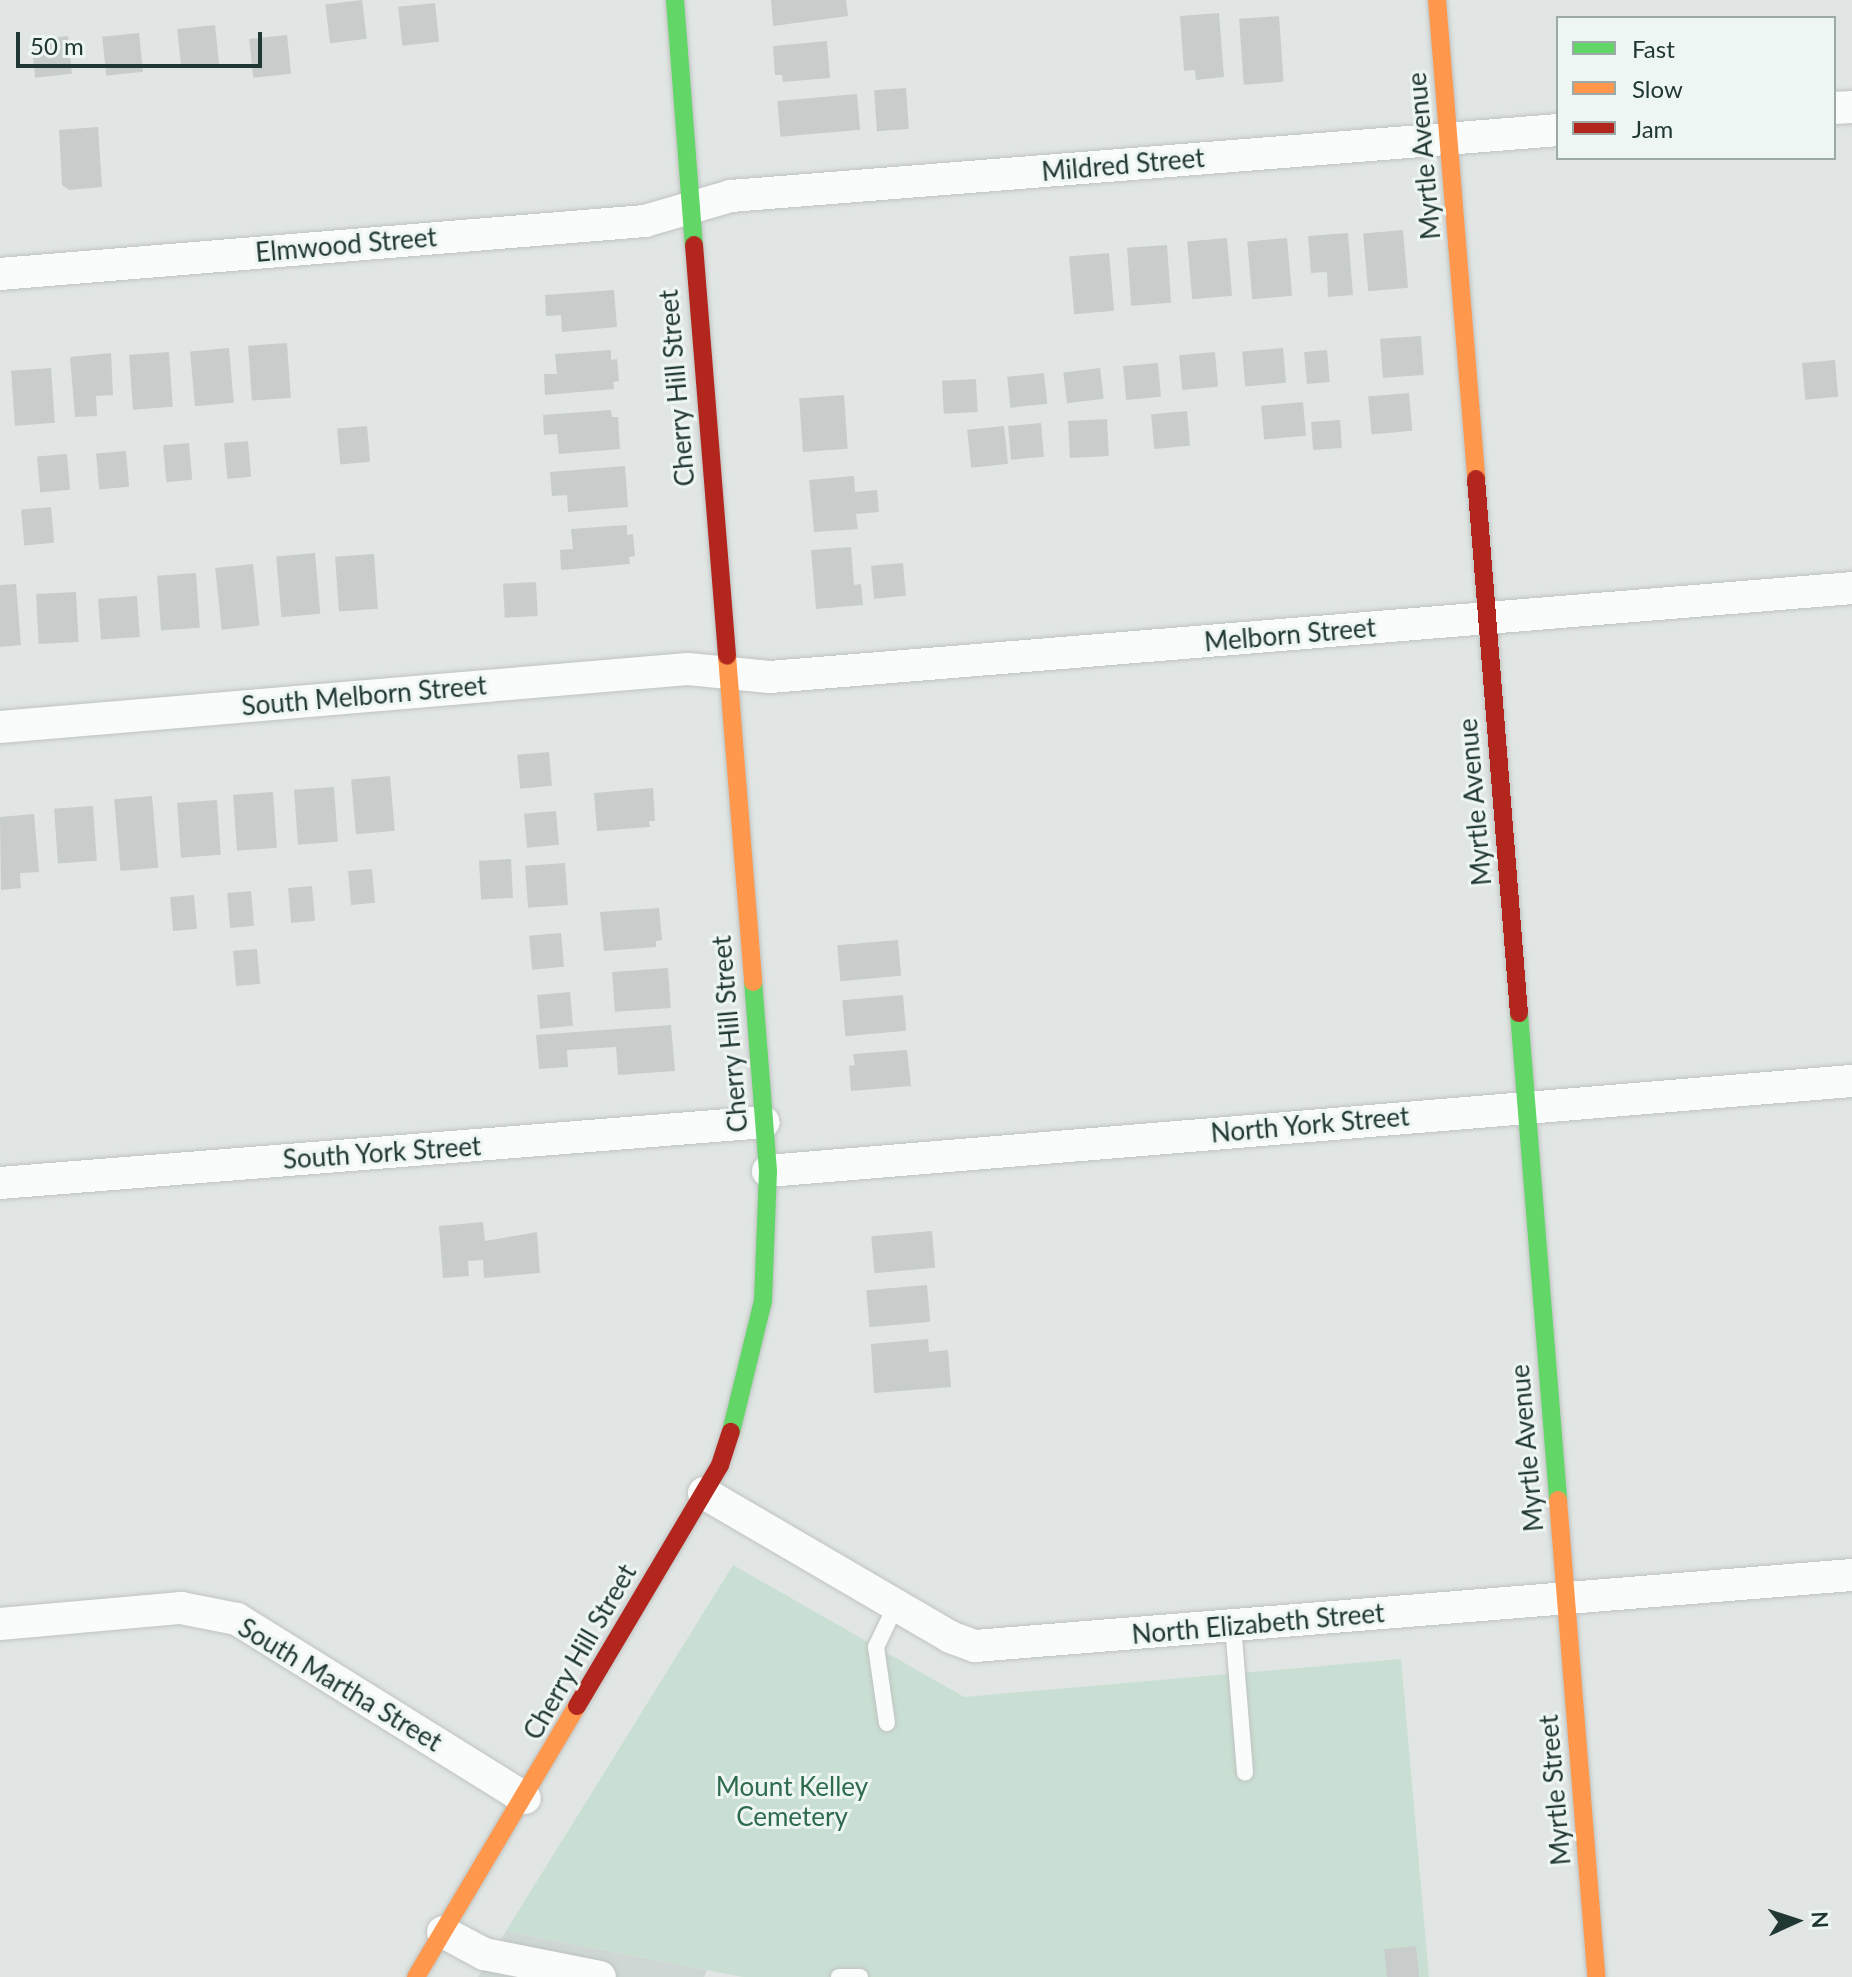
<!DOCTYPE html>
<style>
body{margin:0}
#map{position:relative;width:1852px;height:1977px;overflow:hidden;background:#e1e6e4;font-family:Lato,sans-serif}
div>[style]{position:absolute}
.built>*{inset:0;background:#cfd7d4}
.green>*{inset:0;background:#cadfd3}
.building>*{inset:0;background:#c8cdcc;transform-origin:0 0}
.roads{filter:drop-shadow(0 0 2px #bec3c1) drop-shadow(0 0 2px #bec3c1)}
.lane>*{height:16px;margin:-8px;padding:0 8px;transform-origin:8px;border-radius:8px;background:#fafbfb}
.street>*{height:32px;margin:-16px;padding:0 16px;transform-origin:16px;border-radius:16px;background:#fafbfb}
.fast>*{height:18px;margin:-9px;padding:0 9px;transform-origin:9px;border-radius:9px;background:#63d668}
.slow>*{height:18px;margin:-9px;padding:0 9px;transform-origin:9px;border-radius:9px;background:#ff974d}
.jam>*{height:18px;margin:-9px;padding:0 9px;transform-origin:9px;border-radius:9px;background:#b3261e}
span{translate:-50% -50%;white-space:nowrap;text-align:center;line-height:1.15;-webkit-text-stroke:6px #eef6f3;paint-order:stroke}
.street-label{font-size:26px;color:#213734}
.park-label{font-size:26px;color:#2e6b4d}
.legend{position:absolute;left:1556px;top:16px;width:280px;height:144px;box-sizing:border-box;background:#eef6f3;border:2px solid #9caaa7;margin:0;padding:10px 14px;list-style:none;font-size:24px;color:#213734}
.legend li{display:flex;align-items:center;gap:16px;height:40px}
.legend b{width:40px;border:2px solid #9caaa7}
.north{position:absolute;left:1756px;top:1881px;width:80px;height:80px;-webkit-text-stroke:6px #eef6f3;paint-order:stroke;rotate:87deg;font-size:22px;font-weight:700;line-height:32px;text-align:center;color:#213734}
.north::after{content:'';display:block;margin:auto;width:28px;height:36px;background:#213734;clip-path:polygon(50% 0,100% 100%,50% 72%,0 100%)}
.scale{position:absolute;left:16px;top:32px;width:246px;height:36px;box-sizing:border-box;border:4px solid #213734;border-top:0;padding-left:10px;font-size:24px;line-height:28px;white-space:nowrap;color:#213734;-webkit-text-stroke:6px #eef6f3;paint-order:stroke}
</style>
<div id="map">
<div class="built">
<div style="clip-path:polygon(506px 1931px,707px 1970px,704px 1977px,478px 1977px)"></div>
</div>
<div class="green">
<div style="clip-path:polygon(733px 1565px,964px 1697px,1401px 1659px,1429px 1977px,743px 1977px,506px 1931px)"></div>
</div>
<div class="building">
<div style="left:362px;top:0;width:39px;height:37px;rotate:83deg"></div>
<div style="clip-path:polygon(771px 0,846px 0,848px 16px,773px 26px)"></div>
<div style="left:435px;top:3px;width:39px;height:37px;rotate:84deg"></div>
<div style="clip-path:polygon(1219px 13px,1224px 77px,1196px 80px,1195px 70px,1184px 71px,1180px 16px)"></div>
<div style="left:1279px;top:16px;width:66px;height:40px;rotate:86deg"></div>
<div style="left:215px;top:25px;width:39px;height:38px;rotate:84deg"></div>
<div style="left:139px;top:33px;width:39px;height:37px;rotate:84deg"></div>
<div style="left:287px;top:35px;width:39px;height:38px;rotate:84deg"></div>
<div style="left:68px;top:36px;width:38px;height:37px;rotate:84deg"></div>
<div style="clip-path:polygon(827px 41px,830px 78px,783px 82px,782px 75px,775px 75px,773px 46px)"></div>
<div style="left:906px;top:88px;width:41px;height:32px;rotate:86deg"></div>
<div style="left:857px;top:94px;width:36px;height:80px;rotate:85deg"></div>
<div style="clip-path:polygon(98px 127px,102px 187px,69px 190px,62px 185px,59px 130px)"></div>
<div style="left:1403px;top:230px;width:58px;height:40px;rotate:85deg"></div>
<div style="clip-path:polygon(1348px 233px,1353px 295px,1328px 297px,1327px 272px,1311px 273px,1308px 236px)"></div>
<div style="left:1227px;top:238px;width:58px;height:40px;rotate:85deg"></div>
<div style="left:1287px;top:238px;width:58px;height:40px;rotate:85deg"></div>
<div style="left:1167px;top:245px;width:58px;height:40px;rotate:86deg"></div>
<div style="left:1109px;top:253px;width:58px;height:40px;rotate:85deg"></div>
<div style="clip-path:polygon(614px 290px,617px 327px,562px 332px,561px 315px,546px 316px,545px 295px)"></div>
<div style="left:1421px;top:336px;width:39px;height:41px;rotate:86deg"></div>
<div style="left:287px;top:343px;width:55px;height:39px;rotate:86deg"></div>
<div style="left:229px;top:348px;width:55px;height:39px;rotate:85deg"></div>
<div style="left:1283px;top:348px;width:35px;height:41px;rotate:85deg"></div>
<div style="clip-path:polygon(611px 350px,611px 360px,617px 359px,619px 381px,613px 382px,614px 389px,545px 395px,544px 374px,557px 374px,555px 354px)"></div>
<div style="left:1327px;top:350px;width:32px;height:23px;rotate:85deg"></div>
<div style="left:169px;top:352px;width:55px;height:40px;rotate:86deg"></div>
<div style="left:1215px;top:352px;width:35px;height:36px;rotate:85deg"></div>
<div style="clip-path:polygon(111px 353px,113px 395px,96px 396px,97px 416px,75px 417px,70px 357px)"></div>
<div style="left:1835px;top:360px;width:37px;height:33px;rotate:85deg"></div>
<div style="left:1158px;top:363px;width:34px;height:35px;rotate:85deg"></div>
<div style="left:51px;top:368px;width:55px;height:40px;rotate:86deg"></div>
<div style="left:1100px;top:368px;width:31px;height:37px;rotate:83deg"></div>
<div style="left:1044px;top:373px;width:31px;height:37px;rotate:84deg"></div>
<div style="left:976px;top:379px;width:33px;height:34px;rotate:87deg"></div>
<div style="left:1409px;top:393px;width:38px;height:41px;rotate:85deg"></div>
<div style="left:844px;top:395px;width:54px;height:45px;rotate:86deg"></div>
<div style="left:1303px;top:402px;width:34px;height:42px;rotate:85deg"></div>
<div style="clip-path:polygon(611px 410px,612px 417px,618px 417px,620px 449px,559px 454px,557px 434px,544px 435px,543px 415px)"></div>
<div style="left:1187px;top:411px;width:35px;height:36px;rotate:85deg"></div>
<div style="left:1107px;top:419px;width:37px;height:39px;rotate:87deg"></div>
<div style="left:1340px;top:420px;width:28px;height:29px;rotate:86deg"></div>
<div style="left:1041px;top:423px;width:34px;height:33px;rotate:85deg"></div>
<div style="left:367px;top:426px;width:36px;height:30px;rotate:85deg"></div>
<div style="left:1004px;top:426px;width:38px;height:37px;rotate:84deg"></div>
<div style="left:248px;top:441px;width:36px;height:24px;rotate:85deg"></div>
<div style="left:189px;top:443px;width:37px;height:26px;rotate:85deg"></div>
<div style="left:126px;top:451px;width:36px;height:30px;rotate:85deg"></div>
<div style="left:67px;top:454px;width:36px;height:30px;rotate:85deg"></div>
<div style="clip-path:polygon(625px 466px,628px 507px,568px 512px,567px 495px,552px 496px,550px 472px)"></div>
<div style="clip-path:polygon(854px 476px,855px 492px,877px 490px,879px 512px,856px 514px,858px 529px,814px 532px,809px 480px)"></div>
<div style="left:51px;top:507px;width:36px;height:30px;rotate:85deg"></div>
<div style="clip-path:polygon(627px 525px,627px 535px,633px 534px,635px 556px,629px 557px,630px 564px,561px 570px,560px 550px,573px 549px,571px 529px)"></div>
<div style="clip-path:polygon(851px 547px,854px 585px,861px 584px,863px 605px,816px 609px,811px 550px)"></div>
<div style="left:315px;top:553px;width:61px;height:39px;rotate:85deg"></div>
<div style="left:374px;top:554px;width:55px;height:39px;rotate:86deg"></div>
<div style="left:903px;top:563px;width:33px;height:32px;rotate:85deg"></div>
<div style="left:253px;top:564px;width:62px;height:38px;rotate:84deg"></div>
<div style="left:196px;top:573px;width:55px;height:39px;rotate:86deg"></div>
<div style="left:536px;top:582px;width:34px;height:33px;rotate:87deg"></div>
<div style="clip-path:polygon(16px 584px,21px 645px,0 647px,0 585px)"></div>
<div style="left:76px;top:592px;width:50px;height:40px;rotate:87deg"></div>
<div style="left:137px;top:596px;width:41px;height:39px;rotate:86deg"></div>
<div style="left:549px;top:752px;width:34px;height:32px;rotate:85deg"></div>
<div style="left:390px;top:776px;width:55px;height:39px;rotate:85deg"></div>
<div style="left:334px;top:787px;width:55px;height:40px;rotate:86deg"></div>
<div style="clip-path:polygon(653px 788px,655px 821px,649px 821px,650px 827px,597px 831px,594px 793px)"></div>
<div style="left:273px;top:792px;width:56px;height:40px;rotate:86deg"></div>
<div style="left:152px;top:796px;width:72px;height:38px;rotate:85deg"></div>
<div style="left:217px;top:800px;width:55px;height:40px;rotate:86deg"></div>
<div style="left:93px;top:806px;width:55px;height:39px;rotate:86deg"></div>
<div style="left:556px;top:811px;width:34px;height:32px;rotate:85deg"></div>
<div style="clip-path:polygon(34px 814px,39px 872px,20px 873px,21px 888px,1px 890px,0 817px)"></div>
<div style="left:511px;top:859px;width:39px;height:32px;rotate:87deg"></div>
<div style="left:565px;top:863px;width:42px;height:40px;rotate:86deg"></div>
<div style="left:372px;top:869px;width:34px;height:24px;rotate:85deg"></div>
<div style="left:312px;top:886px;width:35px;height:24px;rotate:85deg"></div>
<div style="left:251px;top:891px;width:35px;height:24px;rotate:85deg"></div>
<div style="left:194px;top:895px;width:34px;height:24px;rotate:85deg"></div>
<div style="clip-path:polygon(659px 908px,662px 940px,656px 941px,656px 947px,604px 951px,600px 912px)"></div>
<div style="left:561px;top:933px;width:34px;height:32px;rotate:85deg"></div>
<div style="left:898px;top:940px;width:36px;height:61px;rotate:85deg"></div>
<div style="left:257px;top:949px;width:35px;height:24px;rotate:85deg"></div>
<div style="left:668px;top:968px;width:40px;height:56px;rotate:86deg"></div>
<div style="left:570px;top:992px;width:34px;height:33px;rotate:85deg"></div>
<div style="left:903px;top:995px;width:36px;height:61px;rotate:85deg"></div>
<div style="clip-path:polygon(671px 1025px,675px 1071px,618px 1075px,616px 1047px,567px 1050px,568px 1067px,539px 1069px,536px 1035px)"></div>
<div style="clip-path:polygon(907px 1050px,911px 1086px,851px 1091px,849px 1066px,855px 1065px,853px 1054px)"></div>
<div style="clip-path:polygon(483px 1222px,485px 1241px,537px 1232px,540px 1273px,484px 1278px,483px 1260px,468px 1261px,469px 1276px,443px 1278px,439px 1226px)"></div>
<div style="left:932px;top:1231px;width:37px;height:61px;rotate:85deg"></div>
<div style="left:927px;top:1285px;width:37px;height:61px;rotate:85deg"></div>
<div style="clip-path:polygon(928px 1339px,929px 1352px,948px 1350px,951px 1387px,874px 1393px,871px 1344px)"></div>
<div style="left:1416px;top:1946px;width:31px;height:32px;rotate:84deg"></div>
</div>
<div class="roads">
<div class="lane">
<div style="left:1233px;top:1626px;width:147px;rotate:85.3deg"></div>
<div style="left:887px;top:1723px;width:77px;rotate:-98.2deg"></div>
<div style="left:876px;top:1647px;width:47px;rotate:-64.5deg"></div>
<div style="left:839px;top:1977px;width:21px"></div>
</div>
<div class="street">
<div style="left:1834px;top:108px;width:18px;rotate:-3deg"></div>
<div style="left:0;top:274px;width:647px;rotate:-4.7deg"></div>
<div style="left:645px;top:221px;width:90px;rotate:-16.2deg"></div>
<div style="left:731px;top:196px;width:830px;rotate:-4.56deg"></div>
<div style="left:0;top:727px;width:690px;rotate:-4.82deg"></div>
<div style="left:688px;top:669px;width:82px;rotate:5.6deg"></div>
<div style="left:770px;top:677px;width:1086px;rotate:-4.7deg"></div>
<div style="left:768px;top:1171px;width:1088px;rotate:-4.75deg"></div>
<div style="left:0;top:1183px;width:766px;rotate:-4.56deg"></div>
<div style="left:704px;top:1493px;width:285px;rotate:30.3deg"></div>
<div style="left:950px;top:1637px;width:27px;rotate:20deg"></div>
<div style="left:975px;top:1646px;width:880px;rotate:-4.63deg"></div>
<div style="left:0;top:1624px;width:182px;rotate:-5.1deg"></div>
<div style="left:181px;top:1608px;width:57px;rotate:11.1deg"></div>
<div style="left:237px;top:1619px;width:339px;rotate:31.9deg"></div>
<div style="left:443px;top:1932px;width:47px;rotate:28.2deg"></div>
<div style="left:484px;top:1954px;width:118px;rotate:11.2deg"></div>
</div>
<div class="fast">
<div style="left:675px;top:0;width:246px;rotate:85.6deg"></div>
<div style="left:1519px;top:1013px;width:489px;rotate:85.4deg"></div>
<div style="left:731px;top:1432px;width:135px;rotate:-76.3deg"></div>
<div style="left:763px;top:1301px;width:130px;rotate:-87.8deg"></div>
<div style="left:768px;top:1171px;width:190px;rotate:-94.5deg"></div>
</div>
<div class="slow">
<div style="left:1437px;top:0;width:481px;rotate:85.3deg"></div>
<div style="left:727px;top:656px;width:327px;rotate:85.4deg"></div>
<div style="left:1558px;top:1500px;width:479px;rotate:85.4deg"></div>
<div style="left:416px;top:1977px;width:315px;rotate:-59.3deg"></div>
</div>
<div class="jam">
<div style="left:694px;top:245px;width:412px;rotate:85.4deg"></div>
<div style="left:1476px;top:479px;width:536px;rotate:85.4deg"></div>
<div style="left:577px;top:1706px;width:280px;rotate:-59.3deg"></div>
<div style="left:720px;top:1465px;width:35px;rotate:-72deg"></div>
</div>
</div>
<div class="street-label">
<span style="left:1424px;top:156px;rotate:-95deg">Myrtle Avenue</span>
<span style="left:1123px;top:165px;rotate:-5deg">Mildred Street</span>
<span style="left:346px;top:245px;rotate:-5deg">Elmwood Street</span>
<span style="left:677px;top:388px;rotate:-95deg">Cherry Hill Street</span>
<span style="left:1290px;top:635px;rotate:-5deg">Melborn Street</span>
<span style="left:364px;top:696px;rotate:-5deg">South Melborn Street</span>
<span style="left:1475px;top:802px;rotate:-95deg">Myrtle Avenue</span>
<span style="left:730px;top:1034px;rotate:-95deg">Cherry Hill Street</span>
<span style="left:1310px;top:1125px;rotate:-5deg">North York Street</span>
<span style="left:382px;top:1153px;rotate:-4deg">South York Street</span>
<span style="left:1527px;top:1448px;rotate:-95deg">Myrtle Avenue</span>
<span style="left:1258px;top:1624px;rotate:-5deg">North Elizabeth Street</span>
<span style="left:580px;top:1652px;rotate:-60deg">Cherry Hill Street</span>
<span style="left:340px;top:1685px;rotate:31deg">South Martha Street</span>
<span style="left:1555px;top:1790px;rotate:-95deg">Myrtle Street</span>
</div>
<div class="park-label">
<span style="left:792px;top:1802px">Mount Kelley<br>Cemetery</span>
</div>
<ul class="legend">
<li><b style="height:10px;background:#63d668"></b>Fast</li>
<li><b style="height:10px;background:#ff974d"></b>Slow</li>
<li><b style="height:10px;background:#b3261e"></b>Jam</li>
</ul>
<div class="north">N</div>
<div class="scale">50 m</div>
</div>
